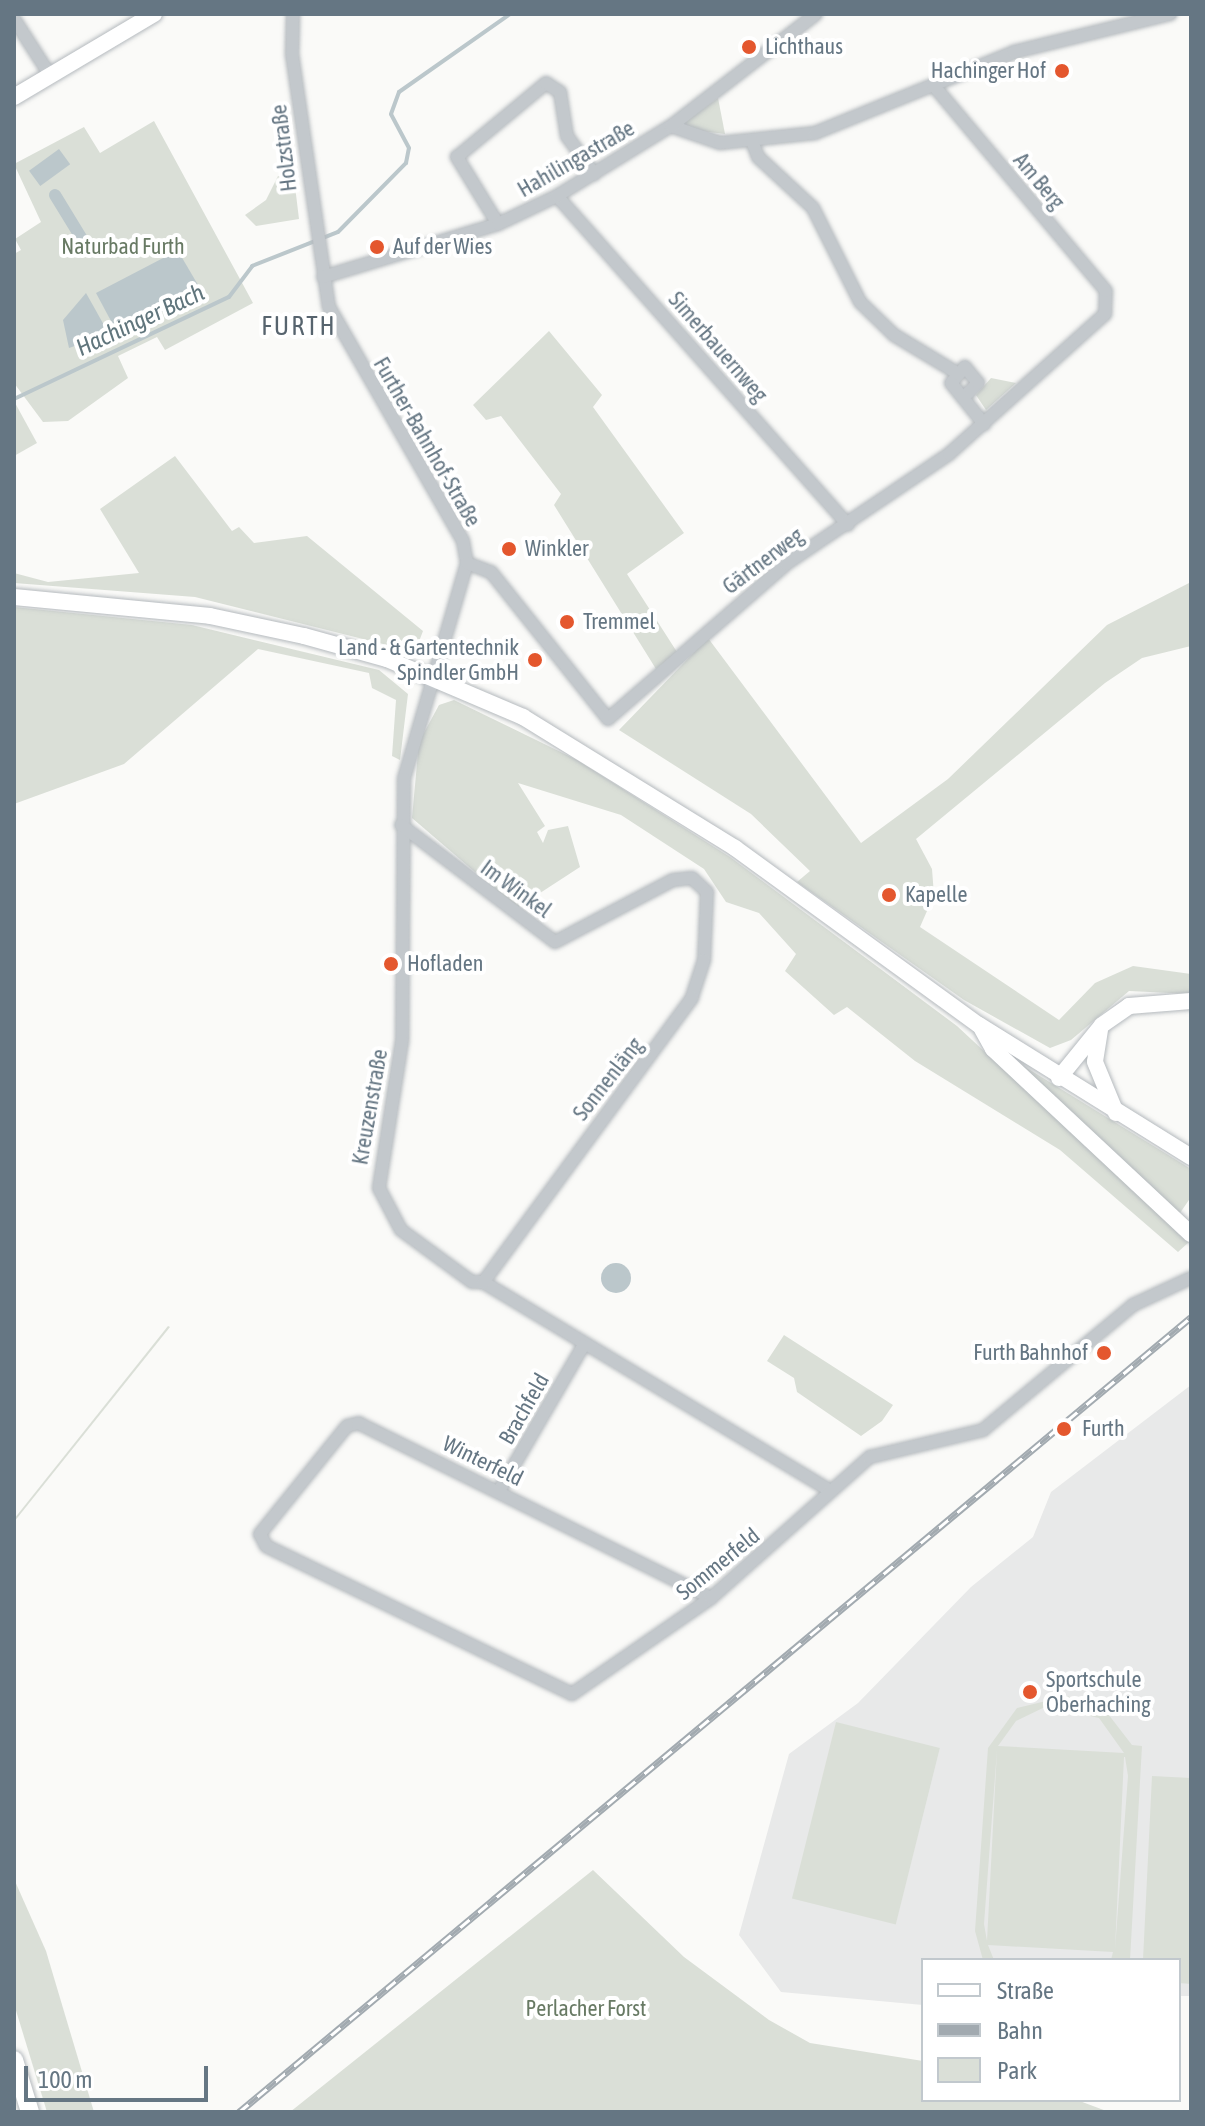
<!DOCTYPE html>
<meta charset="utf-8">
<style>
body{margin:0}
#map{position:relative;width:1205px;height:2126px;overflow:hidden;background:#fafaf8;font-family:"Asap Condensed",sans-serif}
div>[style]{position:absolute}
.built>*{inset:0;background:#e8e9e9}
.green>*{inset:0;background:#dadfd7;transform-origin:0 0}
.water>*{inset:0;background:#bbc7cb;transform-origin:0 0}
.round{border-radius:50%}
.stream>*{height:4px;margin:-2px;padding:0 2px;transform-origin:2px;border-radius:2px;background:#bbc7cb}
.canal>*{height:12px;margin:-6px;padding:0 6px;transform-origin:6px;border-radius:6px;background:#bbc7cb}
.roads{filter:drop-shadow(0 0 2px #b5babe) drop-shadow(0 0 2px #b5babe)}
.minor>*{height:12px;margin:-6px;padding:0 6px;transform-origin:6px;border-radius:6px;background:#c3c8cc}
.major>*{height:16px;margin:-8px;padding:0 8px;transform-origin:8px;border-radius:8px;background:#fff}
.highway>*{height:18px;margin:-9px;padding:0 9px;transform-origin:9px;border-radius:9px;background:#fff}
.rail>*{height:7px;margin-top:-3.5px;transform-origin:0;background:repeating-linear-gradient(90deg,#fff 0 12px,#a2aab0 0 24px);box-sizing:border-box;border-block:2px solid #a2aab0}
.dots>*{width:22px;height:22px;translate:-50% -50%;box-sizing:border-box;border:4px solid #fff;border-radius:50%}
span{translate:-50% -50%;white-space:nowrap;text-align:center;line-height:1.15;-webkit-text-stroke:8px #fff;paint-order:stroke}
.poi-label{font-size:22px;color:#657683}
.left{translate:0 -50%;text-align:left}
.right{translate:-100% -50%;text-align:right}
.street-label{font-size:22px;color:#657683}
.park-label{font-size:22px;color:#687a64}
.water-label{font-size:24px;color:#60757c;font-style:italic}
.quarter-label{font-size:26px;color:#57646e;letter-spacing:2px}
.frame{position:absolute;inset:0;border:16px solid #657683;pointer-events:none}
.legend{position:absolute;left:921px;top:1958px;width:260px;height:144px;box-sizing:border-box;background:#fff;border:2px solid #c1c8cd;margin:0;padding:10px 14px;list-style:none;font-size:24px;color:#657683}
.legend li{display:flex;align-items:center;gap:16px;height:40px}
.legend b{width:40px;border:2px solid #c1c8cd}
.scale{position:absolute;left:24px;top:2066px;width:184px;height:36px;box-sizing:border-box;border:4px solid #657683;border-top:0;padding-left:10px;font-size:24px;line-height:28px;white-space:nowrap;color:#657683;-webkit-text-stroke:6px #fff;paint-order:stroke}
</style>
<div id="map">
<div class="built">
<div style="clip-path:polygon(1191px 1385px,1191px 1996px,1179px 1996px,1179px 1960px,923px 1960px,923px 2005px,781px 1992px,739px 1935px,789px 1754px,858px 1703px,971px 1587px,1033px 1537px,1051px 1492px)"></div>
</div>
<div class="green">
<div style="clip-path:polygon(718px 98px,725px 134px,685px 129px,682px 124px)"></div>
<div style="clip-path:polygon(154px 121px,253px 303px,165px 350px,157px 337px,118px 356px,128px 378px,68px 421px,43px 422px,14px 383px,14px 254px,21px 250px,15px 239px,41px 222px,14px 164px,84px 127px,100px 153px)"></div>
<div style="clip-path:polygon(278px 176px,294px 178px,299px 219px,256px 226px,245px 215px,266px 200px)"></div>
<div style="clip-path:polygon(549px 331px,602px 395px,593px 407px,684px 533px,627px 574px,677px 652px,656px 669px,554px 505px,561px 494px,501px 416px,486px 420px,473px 405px)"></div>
<div style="clip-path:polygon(991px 378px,1016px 383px,986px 410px,976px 395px)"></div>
<div style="clip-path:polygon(14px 401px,37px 443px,14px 456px)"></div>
<div style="clip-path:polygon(175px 456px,232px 531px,239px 527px,254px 543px,307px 536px,423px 631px,415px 652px,195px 597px,14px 583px,14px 573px,48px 582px,139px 573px,100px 509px)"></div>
<div style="clip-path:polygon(1191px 582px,1191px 646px,1142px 658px,1105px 683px,916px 839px,932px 869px,934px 895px,920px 927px,1059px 1020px,1095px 983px,1133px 966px,1191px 974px,1191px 994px,1129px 991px,1071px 1040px,1050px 1048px,964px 1000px,797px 882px,810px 871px,751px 814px,619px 730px,708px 638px,861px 843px,948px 779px,1107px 625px)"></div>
<div style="clip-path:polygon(14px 607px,192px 625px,379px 670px,408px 694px,400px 760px,392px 756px,396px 700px,372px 688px,369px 673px,258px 649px,124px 764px,14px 804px)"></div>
<div style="clip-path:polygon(454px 700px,577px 760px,730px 857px,957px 1026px,1189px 1242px,1178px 1252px,1060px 1150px,915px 1061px,847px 1007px,834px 1015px,785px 971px,796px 954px,759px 913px,726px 902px,704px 869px,621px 815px,518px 783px,545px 826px,537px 832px,543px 843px,548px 830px,568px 826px,580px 867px,517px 908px,412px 818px,419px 742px,439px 705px)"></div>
<div style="clip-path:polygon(1017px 1062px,1191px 1169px,1191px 1197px,1180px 1213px)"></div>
<div style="clip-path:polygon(168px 1326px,170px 1327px,14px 1522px,14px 1519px)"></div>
<div style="clip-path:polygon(784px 1335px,893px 1405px,882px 1421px,861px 1436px,797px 1392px,794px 1378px,767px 1361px)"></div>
<div style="clip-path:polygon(evenodd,1067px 1696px,1105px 1710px,1132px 1745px,1142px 1746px,1130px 1960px,1111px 1960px,1113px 1952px,988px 1945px,994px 1960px,983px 1960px,975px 1931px,988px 1748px,1017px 1708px,1067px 1696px,1047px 1706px,1099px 1718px,1124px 1753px,998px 1746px,1016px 1721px,1047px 1706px,1067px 1696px,997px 1750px,987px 1941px,984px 1924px,997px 1750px,1067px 1696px,1125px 1757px,1128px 1776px,1115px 1949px,1124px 1757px,1125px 1757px)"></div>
<div style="left:836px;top:1722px;width:107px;height:182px;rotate:14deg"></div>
<div style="clip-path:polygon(1152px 1776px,1191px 1778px,1191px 1984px,1179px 1983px,1179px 1960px,1143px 1960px)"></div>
<div style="clip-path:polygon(593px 1870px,684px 1957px,769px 2020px,810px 2043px,923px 2061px,923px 2100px,1077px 2100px,1109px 2112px,290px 2112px)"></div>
<div style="clip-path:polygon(14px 1879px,46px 1951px,94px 2112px,47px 2112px,14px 2004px)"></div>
</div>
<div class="water">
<div style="left:59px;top:149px;width:19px;height:37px;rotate:54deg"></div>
<div style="clip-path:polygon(167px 256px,181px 256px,201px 290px,119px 336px,96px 293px)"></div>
<div style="clip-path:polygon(86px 293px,109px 334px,69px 348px,63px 320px)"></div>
<div class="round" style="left:601px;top:1263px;width:30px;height:30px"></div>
</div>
<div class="stream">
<div style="left:14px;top:399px;width:238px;rotate:-25.4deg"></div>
<div style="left:229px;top:297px;width:39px;rotate:-53deg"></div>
<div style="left:252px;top:266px;width:92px;rotate:-21.6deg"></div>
<div style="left:338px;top:232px;width:97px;rotate:-45.4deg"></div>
<div style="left:406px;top:163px;width:15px;rotate:-79deg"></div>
<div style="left:409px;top:148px;width:38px;rotate:-118deg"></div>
<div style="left:391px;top:114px;width:23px;rotate:-70deg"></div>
<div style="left:399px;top:92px;width:136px;rotate:-35.1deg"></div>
</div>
<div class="canal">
<div style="left:55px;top:195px;width:52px;rotate:58.5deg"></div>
</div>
<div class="roads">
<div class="minor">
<div style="left:293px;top:14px;width:40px;rotate:91.4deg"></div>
<div style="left:292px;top:54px;width:256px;rotate:81.7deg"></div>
<div style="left:329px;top:307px;width:270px;rotate:60.2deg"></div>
<div style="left:463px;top:541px;width:22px;rotate:80deg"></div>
<div style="left:467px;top:563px;width:225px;rotate:106.3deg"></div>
<div style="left:404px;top:779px;width:262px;rotate:90.4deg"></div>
<div style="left:402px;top:1041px;width:149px;rotate:98.9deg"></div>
<div style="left:379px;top:1188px;width:47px;rotate:62.4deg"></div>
<div style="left:401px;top:1230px;width:88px;rotate:36.2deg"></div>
<div style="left:472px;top:1282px;width:11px"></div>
<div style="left:483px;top:1282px;width:406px;rotate:31deg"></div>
<div style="left:14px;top:19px;width:67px;rotate:57.3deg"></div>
<div style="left:671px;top:126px;width:52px;rotate:19.1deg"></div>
<div style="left:720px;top:143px;width:96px;rotate:-6deg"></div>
<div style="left:815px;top:133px;width:215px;rotate:-22.1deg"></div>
<div style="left:1014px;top:52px;width:161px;rotate:-13.7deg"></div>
<div style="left:752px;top:141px;width:17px;rotate:69deg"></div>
<div style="left:758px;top:157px;width:75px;rotate:42.8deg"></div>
<div style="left:813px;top:208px;width:105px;rotate:63.4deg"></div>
<div style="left:860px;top:302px;width:47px;rotate:44.1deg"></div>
<div style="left:894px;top:335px;width:70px;rotate:31deg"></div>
<div style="left:557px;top:196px;width:439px;rotate:48.5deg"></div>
<div style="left:498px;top:224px;width:79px;rotate:-121.5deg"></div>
<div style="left:457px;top:157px;width:116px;rotate:-39.7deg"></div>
<div style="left:546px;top:83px;width:17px;rotate:33deg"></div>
<div style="left:560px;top:92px;width:45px;rotate:81deg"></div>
<div style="left:567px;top:136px;width:47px;rotate:54.6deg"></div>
<div style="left:323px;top:277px;width:183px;rotate:-16.8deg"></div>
<div style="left:498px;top:224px;width:65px;rotate:-25.4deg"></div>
<div style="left:557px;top:196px;width:134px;rotate:-31.6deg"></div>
<div style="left:671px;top:126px;width:183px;rotate:-37.7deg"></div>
<div style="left:967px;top:394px;width:16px;rotate:-45deg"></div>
<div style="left:978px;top:383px;width:21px;rotate:-129deg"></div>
<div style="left:965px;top:367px;width:21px;rotate:131deg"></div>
<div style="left:951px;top:383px;width:53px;rotate:51.2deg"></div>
<div style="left:467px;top:563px;width:26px;rotate:21deg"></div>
<div style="left:491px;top:572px;width:188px;rotate:51.5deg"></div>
<div style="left:608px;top:719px;width:236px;rotate:-41deg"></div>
<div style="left:786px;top:564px;width:197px;rotate:-34deg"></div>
<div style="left:949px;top:454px;width:210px;rotate:-41.9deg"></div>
<div style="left:1105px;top:314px;width:23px;rotate:-88deg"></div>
<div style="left:1106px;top:291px;width:268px;rotate:-130deg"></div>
<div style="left:401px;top:825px;width:193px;rotate:37.2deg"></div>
<div style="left:555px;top:942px;width:133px;rotate:-27.7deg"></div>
<div style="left:673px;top:880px;width:19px;rotate:-6deg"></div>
<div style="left:692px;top:878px;width:21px;rotate:43deg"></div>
<div style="left:707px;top:892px;width:68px;rotate:92.5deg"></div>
<div style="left:704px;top:960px;width:40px;rotate:108deg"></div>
<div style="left:692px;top:998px;width:353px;rotate:126.3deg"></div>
<div style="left:499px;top:1491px;width:168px;rotate:-59.9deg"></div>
<div style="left:711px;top:1598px;width:393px;rotate:-153.6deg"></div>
<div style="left:359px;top:1423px;width:12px;rotate:166deg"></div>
<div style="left:347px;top:1426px;width:139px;rotate:128.9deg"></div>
<div style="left:260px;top:1534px;width:13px;rotate:63deg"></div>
<div style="left:266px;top:1546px;width:340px;rotate:25.8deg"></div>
<div style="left:572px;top:1694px;width:169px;rotate:-34.6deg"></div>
<div style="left:711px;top:1598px;width:213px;rotate:-41.6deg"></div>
<div style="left:870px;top:1457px;width:116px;rotate:-13.4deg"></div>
<div style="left:983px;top:1430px;width:195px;rotate:-39.8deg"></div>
<div style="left:1133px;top:1305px;width:64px;rotate:-25deg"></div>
</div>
<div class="major">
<div style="left:14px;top:97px;width:163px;rotate:-30.7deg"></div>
<div style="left:14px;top:597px;width:197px;rotate:5.5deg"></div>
<div style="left:210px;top:616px;width:96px;rotate:12deg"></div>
<div style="left:304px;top:636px;width:86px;rotate:15.5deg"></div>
<div style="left:387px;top:659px;width:148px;rotate:23.1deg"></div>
<div style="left:523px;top:717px;width:249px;rotate:31.7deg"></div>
<div style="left:735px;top:848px;width:301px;rotate:36deg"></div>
<div style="left:979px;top:1025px;width:250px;rotate:31.9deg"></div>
<div style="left:982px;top:1029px;width:23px;rotate:61deg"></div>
<div style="left:993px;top:1049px;width:271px;rotate:43.1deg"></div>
<div style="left:1100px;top:1030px;width:32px;rotate:99deg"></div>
<div style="left:1095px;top:1062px;width:55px;rotate:67.6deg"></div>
<div style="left:1059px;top:1078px;width:68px;rotate:-50.9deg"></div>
<div style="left:1102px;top:1025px;width:33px;rotate:-35deg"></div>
<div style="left:1129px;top:1006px;width:62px;rotate:-4.6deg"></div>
</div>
<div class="highway">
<div style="left:14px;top:2060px;width:54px;rotate:72.9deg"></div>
</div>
</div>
<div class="rail">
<div style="left:239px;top:2112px;width:1240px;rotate:-39.86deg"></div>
</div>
<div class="dots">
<div style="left:749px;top:47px;background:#e4572e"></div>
<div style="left:1062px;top:71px;background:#e4572e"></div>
<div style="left:377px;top:247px;background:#e4572e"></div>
<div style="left:509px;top:549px;background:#e4572e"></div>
<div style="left:567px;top:622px;background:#e4572e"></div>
<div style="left:535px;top:660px;background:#e4572e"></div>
<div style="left:889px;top:895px;background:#e4572e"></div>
<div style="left:391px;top:964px;background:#e4572e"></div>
<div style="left:1104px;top:1353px;background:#e4572e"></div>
<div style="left:1064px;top:1429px;background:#e4572e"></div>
<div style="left:1030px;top:1692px;background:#e4572e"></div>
</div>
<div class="poi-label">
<span class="left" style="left:765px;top:47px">Lichthaus</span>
<span class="right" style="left:1046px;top:71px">Hachinger Hof</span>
<span class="left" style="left:393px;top:247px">Auf der Wies</span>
<span class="left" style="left:525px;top:549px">Winkler</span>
<span class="left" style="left:583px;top:622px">Tremmel</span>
<span class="right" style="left:519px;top:660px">Land - &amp; Gartentechnik<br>Spindler GmbH</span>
<span class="left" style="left:905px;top:895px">Kapelle</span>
<span class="left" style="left:407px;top:964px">Hofladen</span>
<span class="right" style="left:1088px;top:1353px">Furth Bahnhof</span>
<span class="left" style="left:1082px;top:1429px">Furth</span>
<span class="left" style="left:1046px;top:1692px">Sportschule<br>Oberhaching</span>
</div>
<div class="street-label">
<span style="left:284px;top:148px;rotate:-97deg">Holzstraße</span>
<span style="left:576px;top:159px;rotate:-30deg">Hahilingastraße</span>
<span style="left:1039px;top:181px;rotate:50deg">Am Berg</span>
<span style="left:718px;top:347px;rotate:49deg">Simerbauernweg</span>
<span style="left:427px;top:442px;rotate:60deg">Further-Bahnhof-Straße</span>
<span style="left:763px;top:561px;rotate:-37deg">Gärtnerweg</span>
<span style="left:516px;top:889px;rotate:36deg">Im Winkel</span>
<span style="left:608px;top:1079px;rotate:-52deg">Sonnenläng</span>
<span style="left:370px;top:1107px;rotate:-80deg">Kreuzenstraße</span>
<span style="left:524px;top:1409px;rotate:-60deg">Brachfeld</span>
<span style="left:483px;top:1461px;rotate:26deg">Winterfeld</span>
<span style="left:718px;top:1564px;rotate:-39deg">Sommerfeld</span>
</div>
<div class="park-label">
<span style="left:123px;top:247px">Naturbad Furth</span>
<span style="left:586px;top:2009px">Perlacher Forst</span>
</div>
<div class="water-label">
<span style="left:140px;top:320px;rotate:-25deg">Hachinger Bach</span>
</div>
<div class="quarter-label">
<span style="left:299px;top:327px">FURTH</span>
</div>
<div class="frame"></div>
<ul class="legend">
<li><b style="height:10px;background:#fff"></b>Straße</li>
<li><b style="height:10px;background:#a2aab0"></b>Bahn</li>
<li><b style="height:22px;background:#dadfd7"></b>Park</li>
</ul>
<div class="scale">100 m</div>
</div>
